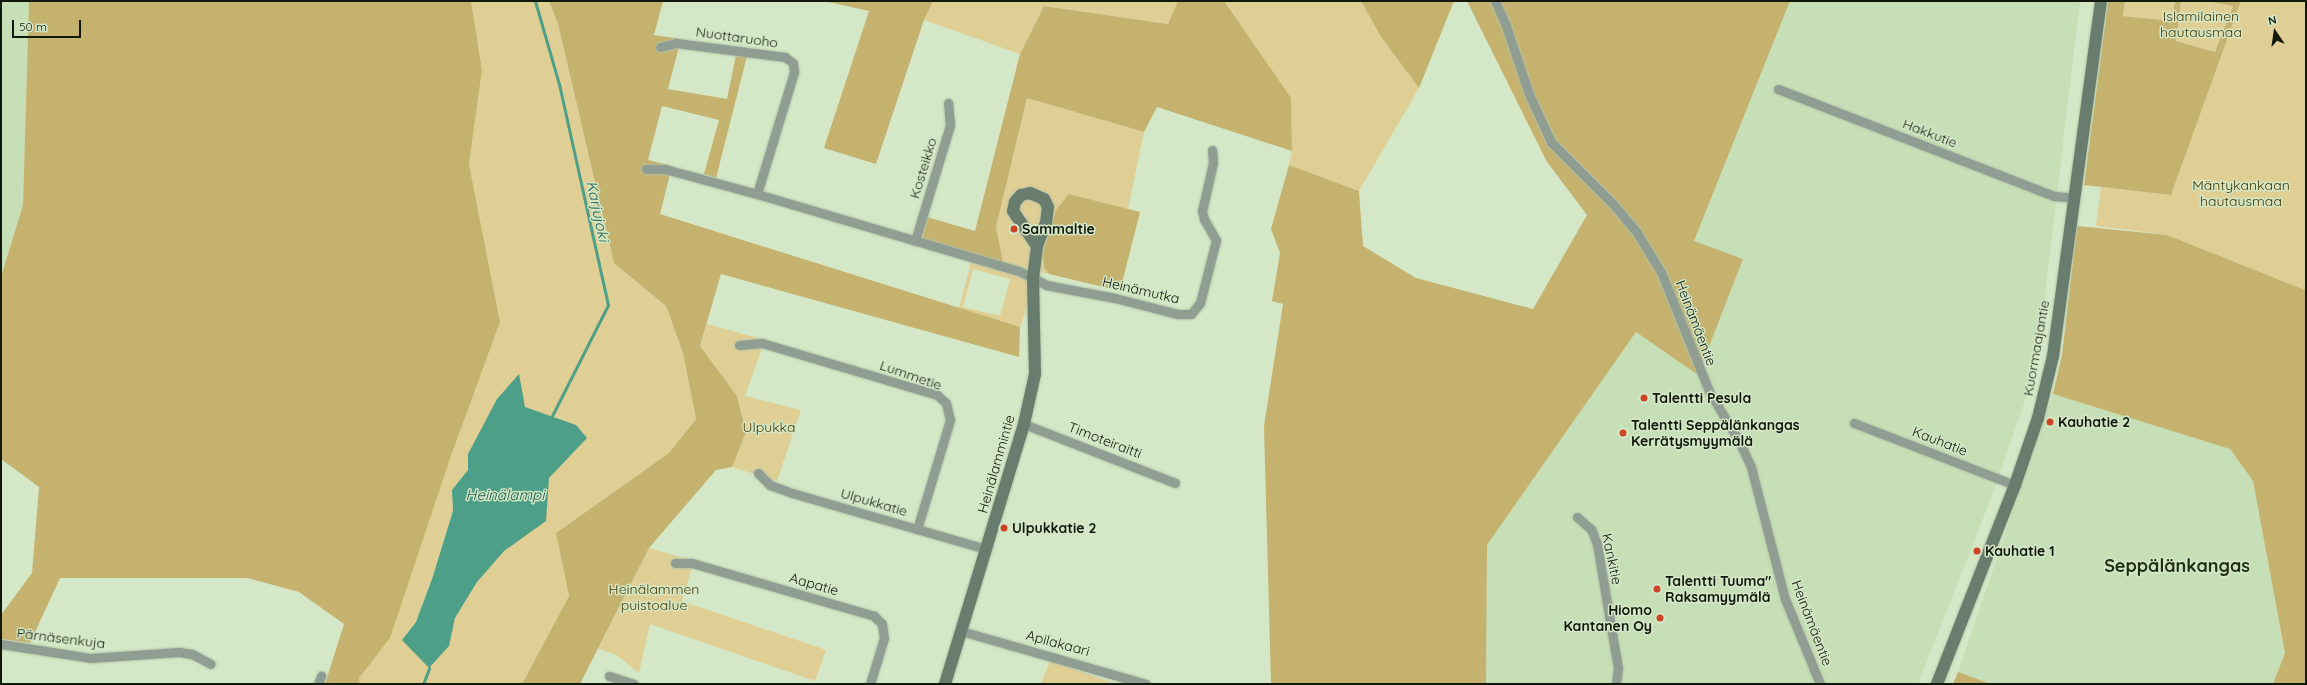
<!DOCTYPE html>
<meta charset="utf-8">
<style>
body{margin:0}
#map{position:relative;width:2307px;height:685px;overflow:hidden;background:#d4e8c7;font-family:Quicksand,sans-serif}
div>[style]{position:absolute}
.built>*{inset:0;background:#c7dfb7}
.green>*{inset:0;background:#e0cf95}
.forest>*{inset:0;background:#c6b26f}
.water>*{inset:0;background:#4d9f87}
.stream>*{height:3px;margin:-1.5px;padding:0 1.5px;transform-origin:1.5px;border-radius:1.5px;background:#4d9f87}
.roads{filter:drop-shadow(0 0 1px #b1c3a5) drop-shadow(0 0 1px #b1c3a5)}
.street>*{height:9px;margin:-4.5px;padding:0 4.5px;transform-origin:4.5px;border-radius:4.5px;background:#8f9d92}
.secondary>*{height:12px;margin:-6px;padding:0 6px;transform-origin:6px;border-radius:6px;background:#687d6d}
.dots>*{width:11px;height:11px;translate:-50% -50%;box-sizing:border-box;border:2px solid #d4e8c7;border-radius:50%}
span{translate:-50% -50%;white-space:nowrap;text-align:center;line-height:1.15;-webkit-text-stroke:3px #d4e8c7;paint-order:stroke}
.park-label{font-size:14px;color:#453700}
.street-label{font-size:14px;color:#11180c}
.poi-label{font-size:14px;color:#11180c;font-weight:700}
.left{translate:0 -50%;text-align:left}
.right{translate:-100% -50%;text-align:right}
.water-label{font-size:15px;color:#1b5c4b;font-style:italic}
.district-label{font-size:18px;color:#213015;font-weight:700}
.frame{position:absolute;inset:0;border:2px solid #11180c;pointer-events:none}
.north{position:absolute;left:2255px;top:12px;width:40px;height:40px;-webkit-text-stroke:3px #d4e8c7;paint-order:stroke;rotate:347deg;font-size:11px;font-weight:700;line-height:16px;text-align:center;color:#11180c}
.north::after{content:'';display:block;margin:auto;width:14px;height:18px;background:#11180c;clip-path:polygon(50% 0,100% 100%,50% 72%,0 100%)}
.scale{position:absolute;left:12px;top:20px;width:69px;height:18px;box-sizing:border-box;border:2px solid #11180c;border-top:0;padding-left:5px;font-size:12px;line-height:14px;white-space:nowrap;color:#11180c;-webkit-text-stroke:3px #d4e8c7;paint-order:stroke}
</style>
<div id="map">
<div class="built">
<div style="clip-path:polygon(1px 1px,29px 1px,23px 205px,1px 277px)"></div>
<div style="clip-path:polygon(1790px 1px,2080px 1px,2041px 329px,2027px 395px,1993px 493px,1918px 684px,1486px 684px,1487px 545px,1636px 332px,1698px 375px,1694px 241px)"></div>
<div style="clip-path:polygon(2053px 394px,2230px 449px,2253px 481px,2285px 653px,2273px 684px,1991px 684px,1958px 672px)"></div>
</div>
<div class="green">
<div style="clip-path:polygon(evenodd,471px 1px,549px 1px,558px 24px,614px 263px,666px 306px,683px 353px,696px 419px,669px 453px,556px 533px,569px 596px,522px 684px,360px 684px,359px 678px,390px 637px,451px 456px,500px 322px,469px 164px,482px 70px,471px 1px,452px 490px,477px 582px,455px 618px,449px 646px,402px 640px,416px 622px,432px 579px,453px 511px,452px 490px)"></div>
<div style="clip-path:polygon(933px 1px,1178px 1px,1169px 24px,1044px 6px,1020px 54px,924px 20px)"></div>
<div style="clip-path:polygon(1224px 1px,1361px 1px,1381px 37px,1419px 88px,1359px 191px,1289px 165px,1292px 151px)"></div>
<div style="clip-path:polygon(2125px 1px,2175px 1px,2173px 21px,2123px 16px)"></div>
<div style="clip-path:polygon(2181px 1px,2206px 1px,2234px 6px,2215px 52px,2176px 41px)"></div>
<div style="clip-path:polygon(2241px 1px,2306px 1px,2306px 295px,2305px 290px,2167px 235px,2096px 226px,2101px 187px,2171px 195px)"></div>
<div style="clip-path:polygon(evenodd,1027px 98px,1144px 132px,1128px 209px,1069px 194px,1044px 267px,1049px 274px,1039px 272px,1020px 327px,959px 308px,973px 255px,1003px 262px,996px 227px,1027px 98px,973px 269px,1010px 279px,1000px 316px,963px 307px,973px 269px)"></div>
<div style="clip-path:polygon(707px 324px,765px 340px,745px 396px,801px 410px,777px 481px,732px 467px,746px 432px,737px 396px,700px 346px)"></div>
<div style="clip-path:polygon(649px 548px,694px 561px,682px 601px,826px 650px,815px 681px,650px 624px,639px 673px,615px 654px,598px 649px)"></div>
<div style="clip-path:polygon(1050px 661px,1116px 684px,1041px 684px)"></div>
</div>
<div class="forest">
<div style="clip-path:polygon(29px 1px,471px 1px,482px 70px,469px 164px,500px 322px,451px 456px,390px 638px,359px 678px,360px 684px,325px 684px,344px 624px,299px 592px,248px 578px,60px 578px,30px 643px,1px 639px,1px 615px,32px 573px,39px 487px,1px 459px,1px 277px,23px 205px)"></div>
<div style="clip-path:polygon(549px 1px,663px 1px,654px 35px,681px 39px,668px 89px,727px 99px,736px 55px,747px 56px,716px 178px,704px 174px,719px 120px,662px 106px,648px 160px,672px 166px,660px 214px,1020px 327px,1019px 357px,721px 274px,700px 346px,737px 396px,746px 432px,732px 467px,716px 470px,649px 548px,580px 684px,522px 684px,569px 596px,556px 533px,669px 453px,696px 419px,683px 353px,666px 306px,614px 263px,558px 24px)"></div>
<div style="clip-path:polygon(824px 1px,933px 1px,924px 20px,876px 164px,824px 148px,869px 11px)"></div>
<div style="clip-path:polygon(1178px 1px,1224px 1px,1291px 98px,1292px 151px,1157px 107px,1144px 132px,1027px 98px,996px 227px,1003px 262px,922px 241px,927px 217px,975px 231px,1020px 54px,1044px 6px,1168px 24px)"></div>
<div style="clip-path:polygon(1361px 1px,1454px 1px,1419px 88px,1381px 37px)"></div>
<div style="clip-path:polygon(1467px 1px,1790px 1px,1694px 241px,1743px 259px,1698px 375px,1636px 332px,1487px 545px,1486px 684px,1271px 684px,1264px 426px,1283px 304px,1272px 301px,1280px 253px,1271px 229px,1289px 165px,1359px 191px,1363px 246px,1416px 278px,1533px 309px,1587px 215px,1547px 162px)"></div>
<div style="clip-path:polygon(2108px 1px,2125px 1px,2123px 16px,2172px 21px,2175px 1px,2181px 1px,2176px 41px,2215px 52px,2233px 6px,2206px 1px,2241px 1px,2171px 195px,2084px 185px)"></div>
<div style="clip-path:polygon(1069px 194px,1140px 212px,1120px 291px,1049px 274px,1044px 267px,1043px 252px,1056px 210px)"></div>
<div style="clip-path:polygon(2077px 226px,2167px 235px,2305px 290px,2306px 684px,2273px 684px,2285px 653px,2253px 481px,2230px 449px,2053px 394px,2062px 355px)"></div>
<div style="clip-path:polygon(1958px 672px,1991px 684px,1953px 684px)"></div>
</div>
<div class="water">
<div style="clip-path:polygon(519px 374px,525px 407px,576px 425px,587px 438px,549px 478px,546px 521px,504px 551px,477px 582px,455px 618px,449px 646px,429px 668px,402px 640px,416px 622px,432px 579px,453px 511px,452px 490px,468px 470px,468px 454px,497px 399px)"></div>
</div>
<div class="stream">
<div style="left:535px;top:1px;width:86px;rotate:73.9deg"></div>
<div style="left:559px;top:84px;width:226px;rotate:77.5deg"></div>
<div style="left:608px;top:305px;width:124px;rotate:116.8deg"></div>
<div style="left:423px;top:684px;width:17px;rotate:-69deg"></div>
</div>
<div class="roads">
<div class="street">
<div style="left:1495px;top:1px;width:24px;rotate:66deg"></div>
<div style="left:1505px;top:23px;width:75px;rotate:71.3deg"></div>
<div style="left:1529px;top:94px;width:53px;rotate:65.4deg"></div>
<div style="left:1551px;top:142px;width:88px;rotate:45deg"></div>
<div style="left:1613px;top:204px;width:38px;rotate:50deg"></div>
<div style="left:1637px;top:233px;width:46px;rotate:58.4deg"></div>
<div style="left:1661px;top:272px;width:131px;rotate:68deg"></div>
<div style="left:1710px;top:393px;width:56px;rotate:58.9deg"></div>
<div style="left:1739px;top:441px;width:29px;rotate:65deg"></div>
<div style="left:1751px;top:467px;width:136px;rotate:75.6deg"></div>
<div style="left:1785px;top:599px;width:92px;rotate:67.6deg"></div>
<div style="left:660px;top:47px;width:16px;rotate:-14deg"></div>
<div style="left:676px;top:43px;width:110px;rotate:7.3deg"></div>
<div style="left:785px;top:57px;width:10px;rotate:37deg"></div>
<div style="left:793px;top:63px;width:9px;rotate:84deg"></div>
<div style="left:794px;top:72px;width:127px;rotate:106.9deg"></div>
<div style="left:1778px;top:89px;width:296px;rotate:21.2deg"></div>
<div style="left:2054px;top:196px;width:21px;rotate:5deg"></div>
<div style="left:646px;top:169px;width:19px"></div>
<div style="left:665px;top:169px;width:95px;rotate:15.2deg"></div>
<div style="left:757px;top:194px;width:273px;rotate:16.4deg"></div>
<div style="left:1019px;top:271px;width:30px;rotate:27deg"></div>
<div style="left:1046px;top:285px;width:70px;rotate:10.7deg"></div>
<div style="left:1115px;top:298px;width:65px;rotate:14.3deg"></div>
<div style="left:1178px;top:314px;width:13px"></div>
<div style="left:1191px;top:314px;width:14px;rotate:-51deg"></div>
<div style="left:1200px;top:303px;width:65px;rotate:-75.7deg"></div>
<div style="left:1216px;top:240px;width:24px;rotate:-120deg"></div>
<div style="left:1204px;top:219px;width:8px;rotate:-104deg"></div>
<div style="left:1202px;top:211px;width:49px;rotate:-77.1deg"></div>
<div style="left:1213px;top:163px;width:13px;rotate:-94deg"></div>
<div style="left:915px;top:241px;width:121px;rotate:-73.2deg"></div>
<div style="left:950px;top:125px;width:22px;rotate:-95deg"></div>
<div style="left:739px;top:345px;width:23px;rotate:-5deg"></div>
<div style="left:762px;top:343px;width:183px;rotate:16.5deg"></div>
<div style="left:937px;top:395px;width:12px;rotate:42deg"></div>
<div style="left:946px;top:403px;width:17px;rotate:77deg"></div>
<div style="left:950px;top:420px;width:114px;rotate:106.8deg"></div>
<div style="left:1854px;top:423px;width:173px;rotate:21.1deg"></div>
<div style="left:1024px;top:424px;width:162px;rotate:21.3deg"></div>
<div style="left:758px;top:473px;width:17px;rotate:45deg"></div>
<div style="left:770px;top:485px;width:23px;rotate:20deg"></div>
<div style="left:792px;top:493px;width:202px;rotate:16.1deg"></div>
<div style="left:1577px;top:517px;width:18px;rotate:41deg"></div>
<div style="left:1591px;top:529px;width:16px;rotate:68deg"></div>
<div style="left:1597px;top:544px;width:126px;rotate:80.4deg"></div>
<div style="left:1618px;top:668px;width:16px;rotate:97deg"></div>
<div style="left:675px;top:563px;width:17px"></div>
<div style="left:692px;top:563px;width:190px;rotate:16.2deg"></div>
<div style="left:874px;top:616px;width:11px;rotate:45deg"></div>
<div style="left:882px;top:624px;width:14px;rotate:82deg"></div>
<div style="left:884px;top:638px;width:48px;rotate:106.9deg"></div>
<div style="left:961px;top:631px;width:192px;rotate:16deg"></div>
<div style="left:1px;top:644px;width:90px;rotate:8.9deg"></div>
<div style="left:90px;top:658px;width:89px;rotate:-3.9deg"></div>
<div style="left:179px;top:652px;width:13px;rotate:9deg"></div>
<div style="left:192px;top:654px;width:21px;rotate:28deg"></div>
<div style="left:609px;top:676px;width:26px;rotate:18deg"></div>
<div style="left:318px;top:684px;width:9px;rotate:-69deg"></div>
</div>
<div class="secondary">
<div style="left:945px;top:684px;width:272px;rotate:-73.1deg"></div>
<div style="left:1024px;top:424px;width:51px;rotate:-77.6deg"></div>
<div style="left:1035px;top:374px;width:95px;rotate:-91.2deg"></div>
<div style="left:1033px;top:279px;width:33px;rotate:-83deg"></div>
<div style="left:1037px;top:246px;width:25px;rotate:-69deg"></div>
<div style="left:1046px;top:223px;width:16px;rotate:-83deg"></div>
<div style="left:1048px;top:207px;width:9px;rotate:-117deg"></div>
<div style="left:1044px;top:199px;width:15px;rotate:-157deg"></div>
<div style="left:1030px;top:193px;width:9px;rotate:167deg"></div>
<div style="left:1021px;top:195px;width:9px;rotate:131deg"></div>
<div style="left:1015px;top:202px;width:9px;rotate:103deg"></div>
<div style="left:1013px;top:211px;width:42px;rotate:55.6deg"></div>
<div style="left:1937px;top:684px;width:214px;rotate:-68.6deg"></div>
<div style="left:2015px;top:485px;width:71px;rotate:-71.1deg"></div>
<div style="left:2038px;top:418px;width:64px;rotate:-76.4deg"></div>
<div style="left:2053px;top:356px;width:358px;rotate:-82.3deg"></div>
</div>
</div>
<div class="dots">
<div style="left:1014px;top:229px;background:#ce4425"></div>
<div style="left:1644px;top:398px;background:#ce4425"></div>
<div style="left:2050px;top:422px;background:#ce4425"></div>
<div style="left:1623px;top:433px;background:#ce4425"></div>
<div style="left:1004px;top:528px;background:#ce4425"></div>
<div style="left:1977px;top:551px;background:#ce4425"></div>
<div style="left:1657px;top:589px;background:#ce4425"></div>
<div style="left:1660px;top:618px;background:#ce4425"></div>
</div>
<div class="park-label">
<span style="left:2201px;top:24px">Islamilainen<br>hautausmaa</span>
<span style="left:2241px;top:193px">Mäntykankaan<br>hautausmaa</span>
<span style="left:769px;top:427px">Ulpukka</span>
<span style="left:654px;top:597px">Heinälammen<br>puistoalue</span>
</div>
<div class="street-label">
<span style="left:737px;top:37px;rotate:8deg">Nuottaruoho</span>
<span style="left:1930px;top:133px;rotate:21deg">Hakkutie</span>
<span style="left:923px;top:168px;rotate:-73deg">Kosteikko</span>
<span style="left:1141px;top:290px;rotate:13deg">Heinämutka</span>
<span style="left:1696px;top:323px;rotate:69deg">Heinämäentie</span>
<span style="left:2036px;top:348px;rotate:-80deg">Kuormaajantie</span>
<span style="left:911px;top:375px;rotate:19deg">Lummetie</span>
<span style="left:1105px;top:440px;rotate:21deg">Timoteiraitti</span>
<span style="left:1940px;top:441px;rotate:21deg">Kauhatie</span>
<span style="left:996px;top:464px;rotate:-74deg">Heinälammintie</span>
<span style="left:874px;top:502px;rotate:16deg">Ulpukkatie</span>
<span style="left:1612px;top:559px;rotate:78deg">Kankitie</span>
<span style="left:814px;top:584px;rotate:16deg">Aapatie</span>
<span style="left:1812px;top:623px;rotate:69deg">Heinämäentie</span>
<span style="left:61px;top:638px;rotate:7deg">Pärnäsenkuja</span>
<span style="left:1058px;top:643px;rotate:15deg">Apilakaari</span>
</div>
<div class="poi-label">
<span class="left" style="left:1022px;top:229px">Sammaltie</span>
<span class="left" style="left:1652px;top:398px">Talentti Pesula</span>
<span class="left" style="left:2058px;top:422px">Kauhatie 2</span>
<span class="left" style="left:1631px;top:433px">Talentti Seppälänkangas<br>Kerrätysmyymälä</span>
<span class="left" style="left:1012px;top:528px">Ulpukkatie 2</span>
<span class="left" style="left:1985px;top:551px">Kauhatie 1</span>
<span class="left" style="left:1665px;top:589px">Talentti Tuuma"<br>Raksamyymälä</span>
<span class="right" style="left:1652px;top:618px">Hiomo<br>Kantanen Oy</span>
</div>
<div class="water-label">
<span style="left:598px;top:211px;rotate:78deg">Karjujoki</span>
<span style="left:505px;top:495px">Heinälampi</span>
</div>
<div class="district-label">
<span style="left:2177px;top:566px">Seppälänkangas</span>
</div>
<div class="frame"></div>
<div class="north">N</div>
<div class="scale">50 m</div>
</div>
